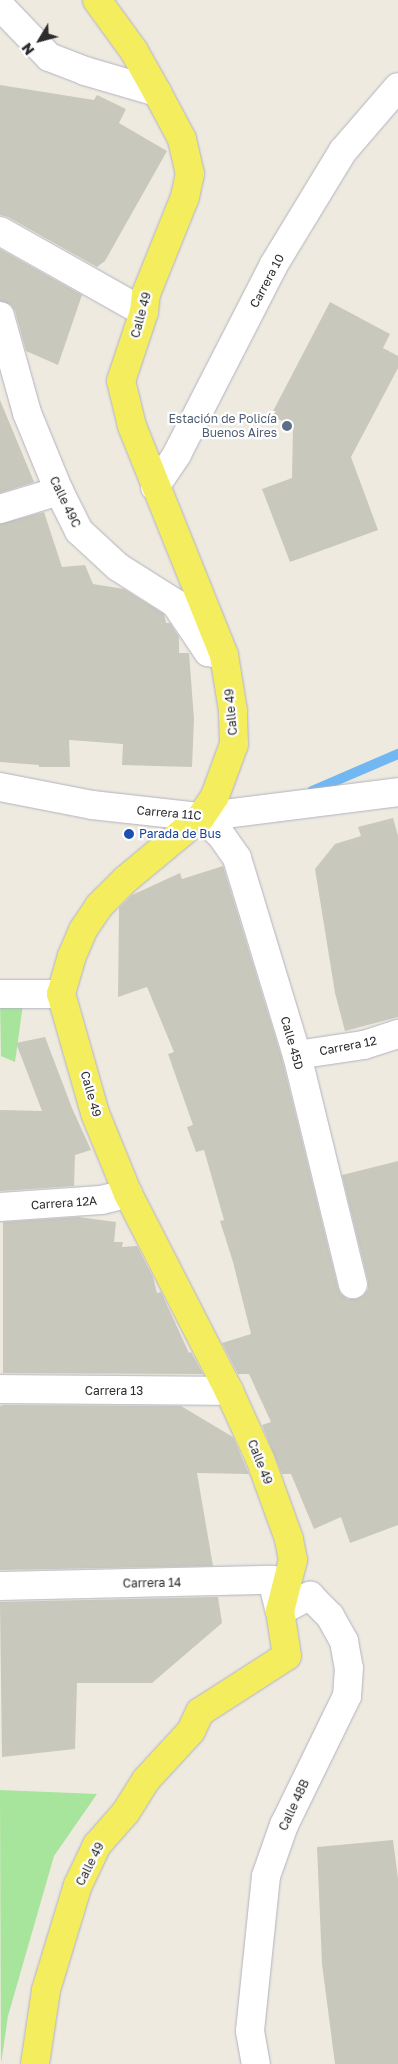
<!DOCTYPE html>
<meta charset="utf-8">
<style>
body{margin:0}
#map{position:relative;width:398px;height:2064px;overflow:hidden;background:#eeeadf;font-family:"Golos Text",sans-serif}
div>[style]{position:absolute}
.green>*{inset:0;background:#a6e59b}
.stream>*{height:10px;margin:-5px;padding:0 5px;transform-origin:5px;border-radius:5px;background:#71b7f1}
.building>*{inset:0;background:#c9c8bd}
.roads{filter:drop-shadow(0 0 1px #b2b2c0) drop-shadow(0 0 1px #b2b2c0)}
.minor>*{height:28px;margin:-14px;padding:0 14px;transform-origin:14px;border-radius:14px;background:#fff}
.major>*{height:28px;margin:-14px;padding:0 14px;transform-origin:14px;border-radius:14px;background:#f4ed5e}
.dots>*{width:14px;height:14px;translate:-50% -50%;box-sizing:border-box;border:2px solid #fff;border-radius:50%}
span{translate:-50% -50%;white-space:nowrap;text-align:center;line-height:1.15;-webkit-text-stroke:4.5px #fff;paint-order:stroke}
.street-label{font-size:12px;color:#2c2c2c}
.service-label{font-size:12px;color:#4e5e75}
.right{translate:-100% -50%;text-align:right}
.transit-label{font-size:12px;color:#164399}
.left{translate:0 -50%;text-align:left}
.north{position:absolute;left:15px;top:15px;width:50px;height:50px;-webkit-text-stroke:4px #fff;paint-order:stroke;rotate:233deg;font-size:14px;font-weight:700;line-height:20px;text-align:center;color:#2c2c2c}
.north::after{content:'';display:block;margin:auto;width:18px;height:22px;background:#2c2c2c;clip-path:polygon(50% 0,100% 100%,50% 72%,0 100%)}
</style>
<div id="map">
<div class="green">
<div style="clip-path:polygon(24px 997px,15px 1062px,1px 1056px,0 998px)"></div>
<div style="clip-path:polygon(0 1790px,97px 1794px,54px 1856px,8px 2016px,1px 2064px)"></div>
</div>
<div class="stream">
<div style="left:312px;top:791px;width:94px;rotate:-23.3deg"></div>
</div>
<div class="building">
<div style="clip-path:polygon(0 85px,94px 100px,97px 95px,126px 109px,119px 123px,167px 151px,105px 261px,97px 267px,8px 217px,0 215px)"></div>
<div style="clip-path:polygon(0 249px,82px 295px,58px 365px,26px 351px,15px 311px,11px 305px,0 301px)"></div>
<div style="clip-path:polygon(330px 302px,390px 334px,383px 348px,398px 356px,398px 368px,351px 457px,378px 530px,290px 562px,262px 489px,292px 478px,293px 427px,271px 415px)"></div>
<div style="clip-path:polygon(0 400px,34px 482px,0 493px)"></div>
<div style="clip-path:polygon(44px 512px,62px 567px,85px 565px,93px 584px,124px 589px,164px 614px,166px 623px,170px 623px,179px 637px,179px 653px,189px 653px,194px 719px,192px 767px,122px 765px,123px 744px,69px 740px,70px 767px,39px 767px,39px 765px,0 762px,0 524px)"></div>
<div style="clip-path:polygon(393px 818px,398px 836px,398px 1017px,345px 1031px,335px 993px,315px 869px,335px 844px,361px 836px,358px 827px)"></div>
<div style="clip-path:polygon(223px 866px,282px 1059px,338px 1288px,341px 1294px,348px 1299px,356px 1299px,363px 1296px,368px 1289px,368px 1281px,342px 1175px,398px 1161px,398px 1525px,350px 1543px,341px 1517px,314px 1529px,291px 1474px,282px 1474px,262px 1425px,271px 1422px,249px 1374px,238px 1374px,222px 1343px,251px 1334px,233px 1262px,220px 1221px,224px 1220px,204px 1150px,196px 1152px,187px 1127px,193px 1125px,168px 1054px,174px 1052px,147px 987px,118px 997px,119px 908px,132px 895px,180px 873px,182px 879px)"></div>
<div style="clip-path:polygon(45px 1037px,72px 1108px,91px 1150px,75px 1155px,74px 1186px,0 1191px,0 1110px,42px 1111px,16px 1043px)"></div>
<div style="clip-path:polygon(78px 1217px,116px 1222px,114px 1242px,123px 1242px,122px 1247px,137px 1246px,153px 1277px,157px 1293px,161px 1292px,189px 1353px,191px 1352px,203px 1374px,3px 1373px,3px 1222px)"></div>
<div style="clip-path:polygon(3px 1405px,181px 1406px,233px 1437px,249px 1474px,197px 1473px,213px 1566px,0 1570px,0 1406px)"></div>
<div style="clip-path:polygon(218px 1597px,222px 1623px,152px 1683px,77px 1683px,75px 1749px,2px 1757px,0 1602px)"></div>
<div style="clip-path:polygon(393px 1840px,398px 1879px,398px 2064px,335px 2064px,322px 1964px,317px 1847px)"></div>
</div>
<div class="roads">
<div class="minor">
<div style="left:0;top:6px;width:71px;rotate:46.1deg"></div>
<div style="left:49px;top:57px;width:39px;rotate:21deg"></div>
<div style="left:85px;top:71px;width:75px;rotate:16.3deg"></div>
<div style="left:0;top:231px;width:165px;rotate:29.4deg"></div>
<div style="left:0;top:316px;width:101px;rotate:74.4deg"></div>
<div style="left:27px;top:413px;width:84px;rotate:67.7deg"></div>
<div style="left:59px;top:491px;width:45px;rotate:63.4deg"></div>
<div style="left:79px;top:531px;width:53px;rotate:42.7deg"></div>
<div style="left:118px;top:567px;width:67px;rotate:32.3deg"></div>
<div style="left:175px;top:603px;width:59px;rotate:56deg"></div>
<div style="left:208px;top:652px;width:16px;rotate:11deg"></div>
<div style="left:155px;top:487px;width:40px;rotate:-56deg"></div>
<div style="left:177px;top:454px;width:211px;rotate:-62.9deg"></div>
<div style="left:273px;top:266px;width:135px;rotate:-58.7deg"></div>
<div style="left:343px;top:151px;width:84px;rotate:-49.3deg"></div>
<div style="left:0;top:509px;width:62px;rotate:-17deg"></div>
<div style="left:0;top:787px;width:94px;rotate:11.1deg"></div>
<div style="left:92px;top:805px;width:110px;rotate:6.3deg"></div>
<div style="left:201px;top:817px;width:199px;rotate:-7.2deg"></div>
<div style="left:201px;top:817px;width:27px;rotate:42deg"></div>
<div style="left:221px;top:835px;width:28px;rotate:55deg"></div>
<div style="left:237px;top:858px;width:206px;rotate:73.1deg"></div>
<div style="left:297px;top:1055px;width:236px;rotate:76.3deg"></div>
<div style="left:0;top:994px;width:61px"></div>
<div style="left:297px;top:1055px;width:68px;rotate:-8.5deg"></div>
<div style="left:364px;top:1045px;width:36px;rotate:-18deg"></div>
<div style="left:0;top:1207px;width:101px;rotate:-4deg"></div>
<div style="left:101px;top:1200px;width:28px;rotate:-13deg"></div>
<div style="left:0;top:1389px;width:229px;rotate:0.5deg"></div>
<div style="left:0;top:1586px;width:272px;rotate:-1.3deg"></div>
<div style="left:272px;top:1580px;width:32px;rotate:76deg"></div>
<div style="left:280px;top:1611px;width:34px;rotate:-27deg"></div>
<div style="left:310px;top:1596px;width:28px;rotate:45deg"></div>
<div style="left:330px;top:1616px;width:29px;rotate:61deg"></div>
<div style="left:344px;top:1641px;width:27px;rotate:80deg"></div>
<div style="left:349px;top:1668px;width:28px;rotate:94deg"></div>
<div style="left:347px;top:1696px;width:144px;rotate:116deg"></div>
<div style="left:284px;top:1825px;width:54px;rotate:109.4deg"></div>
<div style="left:266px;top:1876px;width:156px;rotate:95.9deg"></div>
<div style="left:250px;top:2031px;width:34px;rotate:80deg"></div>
</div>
<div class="major">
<div style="left:35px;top:2064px;width:75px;rotate:-81.5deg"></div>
<div style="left:46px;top:1990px;width:110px;rotate:-73.1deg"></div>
<div style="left:78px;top:1885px;width:44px;rotate:-64.6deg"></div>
<div style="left:97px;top:1845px;width:44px;rotate:-48.7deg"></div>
<div style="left:126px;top:1812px;width:38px;rotate:-58deg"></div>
<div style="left:146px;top:1780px;width:67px;rotate:-47.4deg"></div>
<div style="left:191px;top:1731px;width:21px;rotate:-65deg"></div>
<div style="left:200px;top:1712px;width:103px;rotate:-32.8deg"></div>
<div style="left:287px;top:1656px;width:46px;rotate:-98.8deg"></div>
<div style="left:280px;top:1611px;width:53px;rotate:-75.7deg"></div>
<div style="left:293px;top:1560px;width:21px;rotate:-101deg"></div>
<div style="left:289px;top:1539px;width:85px;rotate:-109.9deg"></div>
<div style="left:260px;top:1459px;width:75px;rotate:-114.5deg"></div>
<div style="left:229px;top:1391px;width:221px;rotate:-117.1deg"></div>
<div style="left:128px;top:1194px;width:87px;rotate:-112.2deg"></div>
<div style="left:95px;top:1113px;width:124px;rotate:-105.9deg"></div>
<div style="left:61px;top:994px;width:40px;rotate:-74deg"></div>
<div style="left:72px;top:956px;width:28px;rotate:-67deg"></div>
<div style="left:83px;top:930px;width:29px;rotate:-56deg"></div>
<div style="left:99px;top:906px;width:37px;rotate:-45deg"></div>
<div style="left:125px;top:880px;width:99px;rotate:-39.7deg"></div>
<div style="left:201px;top:817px;width:25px;rotate:-56deg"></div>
<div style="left:215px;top:796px;width:55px;rotate:-69.9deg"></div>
<div style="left:234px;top:744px;width:33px;rotate:-92deg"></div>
<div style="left:233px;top:711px;width:57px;rotate:-99.1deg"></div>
<div style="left:224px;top:655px;width:247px;rotate:-111.9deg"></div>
<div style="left:132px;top:426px;width:46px;rotate:-103.7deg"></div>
<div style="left:121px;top:381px;width:73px;rotate:-71.6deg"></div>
<div style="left:144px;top:312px;width:18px;rotate:-84deg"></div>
<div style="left:146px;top:294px;width:105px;rotate:-68.1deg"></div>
<div style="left:185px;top:197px;width:24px;rotate:-78deg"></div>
<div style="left:190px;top:174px;width:36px;rotate:-103deg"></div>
<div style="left:182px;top:139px;width:53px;rotate:-118deg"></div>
<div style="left:157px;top:92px;width:47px;rotate:-119.3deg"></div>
<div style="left:134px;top:51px;width:63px;rotate:-126deg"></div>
</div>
</div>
<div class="dots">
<div style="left:287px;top:426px;background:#5c6f8a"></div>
<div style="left:129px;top:834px;background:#1a4fb4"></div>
</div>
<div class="street-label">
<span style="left:267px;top:281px;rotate:-62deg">Carrera 10</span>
<span style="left:141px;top:315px;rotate:-75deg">Calle 49</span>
<span style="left:65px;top:502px;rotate:64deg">Calle 49C</span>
<span style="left:231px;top:712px;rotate:-95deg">Calle 49</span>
<span style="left:169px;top:813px;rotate:5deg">Carrera 11C</span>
<span style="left:292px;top:1043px;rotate:74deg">Calle 45D</span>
<span style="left:348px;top:1046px;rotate:-11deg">Carrera 12</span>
<span style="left:91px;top:1094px;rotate:74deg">Calle 49</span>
<span style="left:64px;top:1203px;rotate:-4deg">Carrera 12A</span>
<span style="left:114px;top:1391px">Carrera 13</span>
<span style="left:260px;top:1462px;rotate:68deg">Calle 49</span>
<span style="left:152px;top:1583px;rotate:-1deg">Carrera 14</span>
<span style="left:294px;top:1805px;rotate:-65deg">Calle 48B</span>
<span style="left:90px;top:1864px;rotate:-63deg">Calle 49</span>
</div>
<div class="service-label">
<span class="right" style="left:277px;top:426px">Estación de Policía<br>Buenos Aires</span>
</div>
<div class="transit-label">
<span class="left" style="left:139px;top:834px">Parada de Bus</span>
</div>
<div class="north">N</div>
</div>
